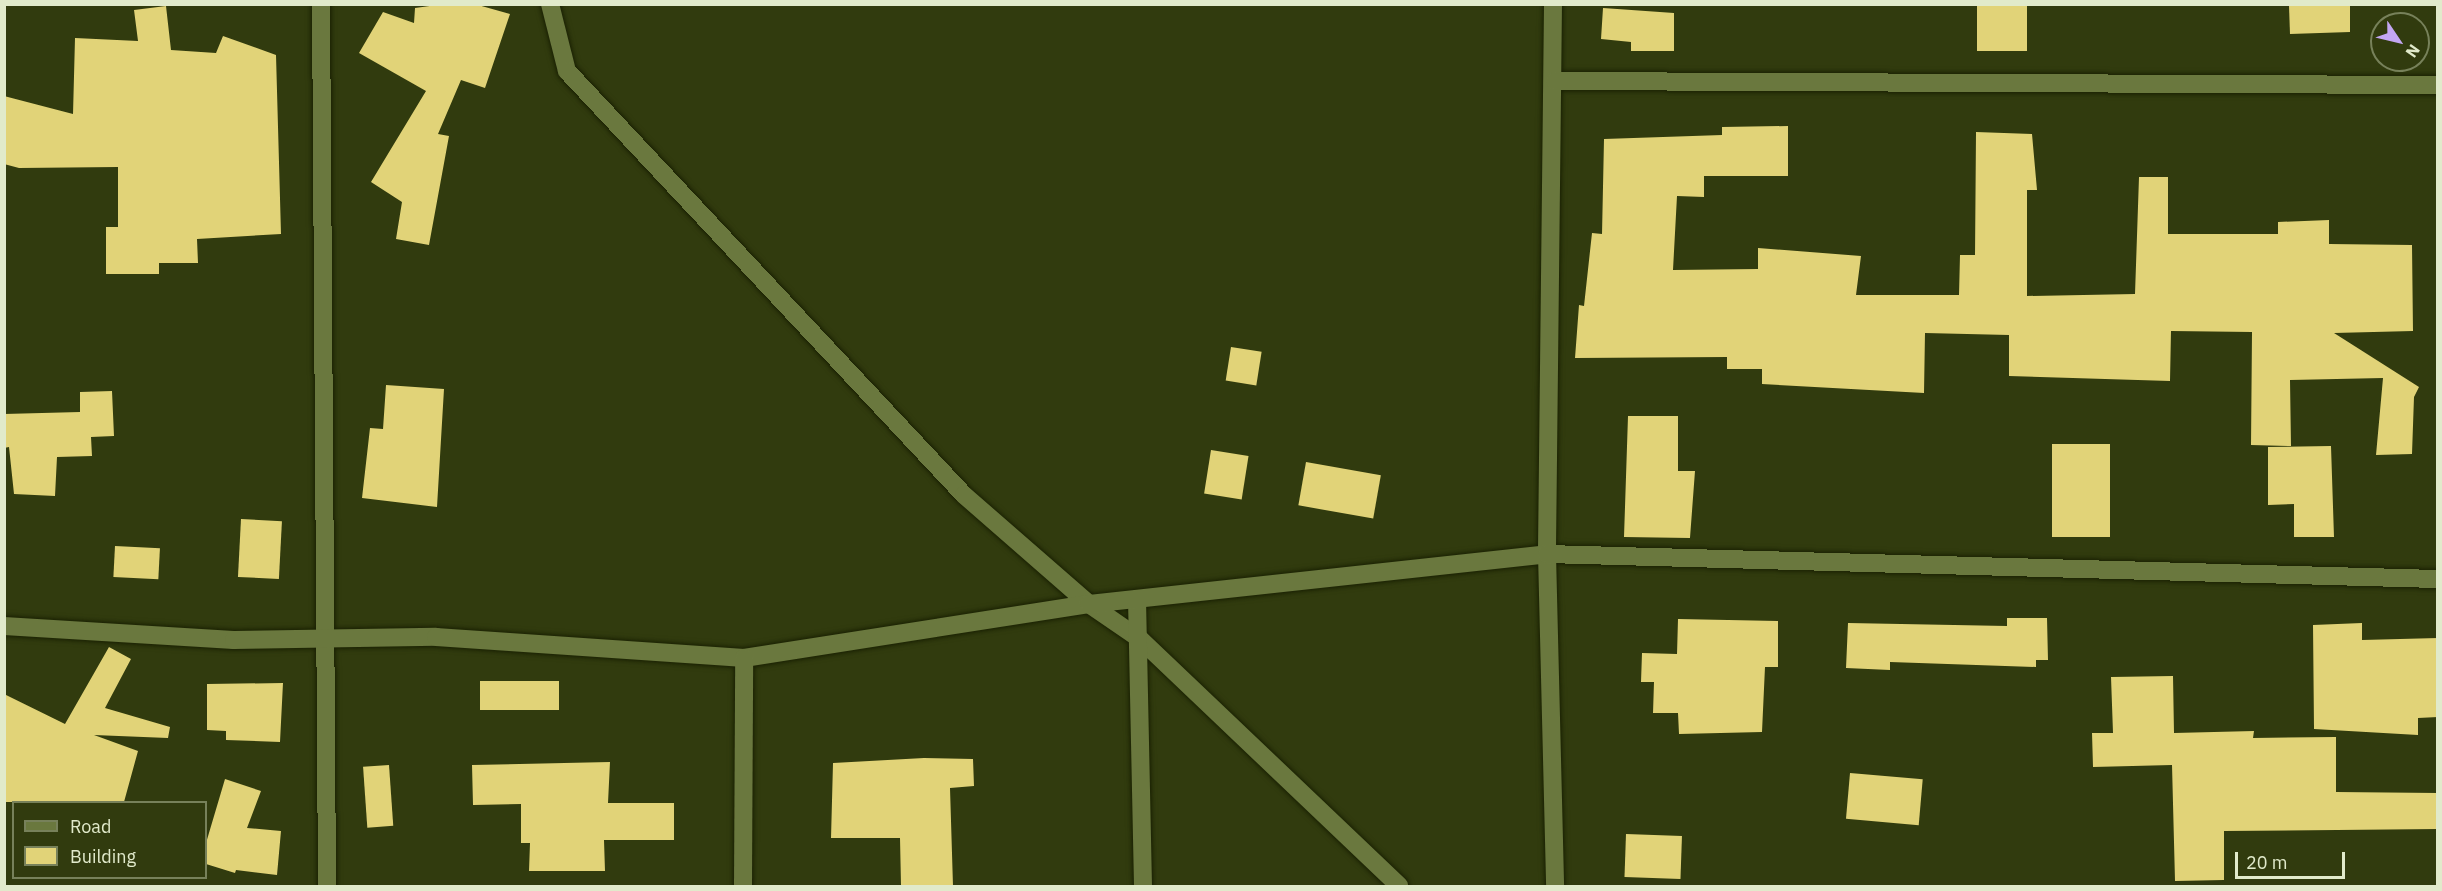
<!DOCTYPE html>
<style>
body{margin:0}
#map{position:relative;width:2442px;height:891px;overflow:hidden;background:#313b0e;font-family:"IBM Plex Sans",sans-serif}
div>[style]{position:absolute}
.building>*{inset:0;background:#e1d378;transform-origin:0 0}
.roads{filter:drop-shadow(0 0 2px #1a2103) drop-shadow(0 0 2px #1a2103)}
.minor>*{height:18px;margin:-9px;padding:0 9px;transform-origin:9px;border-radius:9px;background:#6a783e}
span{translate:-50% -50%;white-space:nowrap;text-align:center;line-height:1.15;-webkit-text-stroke:6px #313b0e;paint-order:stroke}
.frame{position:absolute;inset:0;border:6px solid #e1eacb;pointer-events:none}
.legend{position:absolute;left:12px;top:801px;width:195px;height:78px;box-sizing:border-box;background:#313b0e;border:2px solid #77815a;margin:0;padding:8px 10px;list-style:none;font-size:18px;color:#e1eacb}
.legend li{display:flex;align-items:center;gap:12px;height:30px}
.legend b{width:30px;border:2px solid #77815a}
.north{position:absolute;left:2370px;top:12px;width:60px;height:60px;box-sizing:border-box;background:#313b0e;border:2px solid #77815a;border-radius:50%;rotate:125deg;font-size:16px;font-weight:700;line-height:24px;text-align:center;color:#e1eacb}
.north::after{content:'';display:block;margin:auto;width:21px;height:27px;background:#c3a7f2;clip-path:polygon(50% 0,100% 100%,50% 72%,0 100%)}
.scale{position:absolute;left:2235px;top:852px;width:110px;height:27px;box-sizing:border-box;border:3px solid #e1eacb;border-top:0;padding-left:8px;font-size:18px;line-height:21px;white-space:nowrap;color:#e1eacb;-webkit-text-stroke:4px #313b0e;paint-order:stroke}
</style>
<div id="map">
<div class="building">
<div style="left:2027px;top:4px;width:47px;height:50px;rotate:90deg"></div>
<div style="clip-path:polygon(2320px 4px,2350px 4px,2350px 32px,2290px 34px,2289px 6px)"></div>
<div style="clip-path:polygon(437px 5px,478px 5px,510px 14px,485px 88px,461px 80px,438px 134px,449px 136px,429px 245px,396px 239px,402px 202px,371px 182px,426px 91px,359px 53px,383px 12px,414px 23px,415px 8px)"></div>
<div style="clip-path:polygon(166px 6px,171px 50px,216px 53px,223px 36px,276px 55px,281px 234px,197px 239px,198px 263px,159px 263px,159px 274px,106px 274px,106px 227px,118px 227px,118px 167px,19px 168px,4px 164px,4px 96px,73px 114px,75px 38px,138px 41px,134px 10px)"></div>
<div style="clip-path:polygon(1603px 8px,1674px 13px,1674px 51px,1631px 51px,1631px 42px,1601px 39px)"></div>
<div style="clip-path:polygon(1788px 126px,1788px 176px,1704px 176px,1704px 197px,1677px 196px,1673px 270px,1758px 269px,1758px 248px,1861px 256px,1856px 295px,1959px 295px,1960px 255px,1975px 255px,1976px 132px,2032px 134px,2037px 190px,2027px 190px,2027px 296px,2135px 294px,2139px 177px,2168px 177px,2168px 234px,2278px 234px,2278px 222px,2329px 220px,2329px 244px,2412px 245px,2413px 331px,2334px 333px,2419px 387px,2414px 397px,2412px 454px,2376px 455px,2383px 378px,2290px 380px,2291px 446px,2251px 445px,2252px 332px,2171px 331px,2170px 381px,2009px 376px,2009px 335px,1925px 333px,1924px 393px,1762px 384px,1762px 369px,1727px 369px,1727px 357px,1575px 358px,1579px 305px,1584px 306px,1592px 233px,1602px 234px,1604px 139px,1722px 135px,1722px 127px)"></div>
<div style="left:1231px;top:347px;width:31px;height:34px;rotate:9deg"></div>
<div style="clip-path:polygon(386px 385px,444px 389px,437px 507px,362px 498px,370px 428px,383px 429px)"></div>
<div style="clip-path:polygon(112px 391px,114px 436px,91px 437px,92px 456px,57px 457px,55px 496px,14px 494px,9px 447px,4px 448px,4px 414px,80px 412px,80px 392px)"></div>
<div style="clip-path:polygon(1628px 416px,1678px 416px,1678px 471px,1695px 471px,1690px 538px,1624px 537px)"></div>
<div style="left:2052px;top:444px;width:58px;height:93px"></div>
<div style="clip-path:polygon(2331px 446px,2334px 537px,2294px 537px,2294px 504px,2268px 505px,2268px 447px)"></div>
<div style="left:1211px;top:450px;width:38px;height:44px;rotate:9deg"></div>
<div style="left:1306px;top:462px;width:76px;height:44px;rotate:10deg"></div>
<div style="left:241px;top:519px;width:41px;height:58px;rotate:3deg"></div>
<div style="left:115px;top:546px;width:45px;height:31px;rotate:3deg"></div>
<div style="clip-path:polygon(2007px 618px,2047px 618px,2048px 660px,2036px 660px,2036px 667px,1890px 662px,1890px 670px,1846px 668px,1848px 623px,2007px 626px)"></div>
<div style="clip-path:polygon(1678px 619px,1778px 621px,1778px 667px,1765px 667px,1762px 732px,1679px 734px,1678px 713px,1653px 713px,1654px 682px,1641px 682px,1642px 653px,1677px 654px)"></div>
<div style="clip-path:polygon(2362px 623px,2362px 640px,2438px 638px,2438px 717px,2418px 718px,2418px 735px,2314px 729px,2313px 625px)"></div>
<div style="clip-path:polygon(109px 647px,131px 659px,105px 708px,170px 727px,168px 738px,94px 735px,138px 751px,124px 802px,4px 802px,4px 694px,65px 724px)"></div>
<div style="clip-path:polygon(2173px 676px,2174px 733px,2254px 731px,2253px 738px,2336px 737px,2336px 792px,2438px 793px,2438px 829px,2224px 831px,2224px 880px,2175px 881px,2172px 765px,2093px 767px,2092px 733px,2113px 733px,2111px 677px)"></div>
<div style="left:559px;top:681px;width:29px;height:79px;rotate:90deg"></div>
<div style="clip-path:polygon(283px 683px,280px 742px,226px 740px,226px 731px,207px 730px,207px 684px)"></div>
<div style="clip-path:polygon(924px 758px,973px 759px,974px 786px,950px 788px,953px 886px,901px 886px,900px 838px,831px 838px,833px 763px)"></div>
<div style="clip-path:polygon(610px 762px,608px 803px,674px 803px,674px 840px,604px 840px,605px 871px,529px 871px,530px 843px,521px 843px,521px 804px,473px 805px,472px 765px)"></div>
<div style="left:389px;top:765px;width:61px;height:26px;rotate:86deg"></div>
<div style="left:1850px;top:773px;width:73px;height:46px;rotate:5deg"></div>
<div style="clip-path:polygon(225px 779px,261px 791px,247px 828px,281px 831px,277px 875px,236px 870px,235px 873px,206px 864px,206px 843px)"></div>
<div style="left:1626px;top:834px;width:56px;height:43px;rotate:2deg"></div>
</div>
<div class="roads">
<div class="minor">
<div style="left:321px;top:4px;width:882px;rotate:89.61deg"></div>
<div style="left:550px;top:4px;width:69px;rotate:75.8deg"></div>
<div style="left:567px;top:71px;width:581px;rotate:46.88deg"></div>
<div style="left:964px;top:495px;width:166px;rotate:41.1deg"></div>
<div style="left:1089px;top:604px;width:62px;rotate:34.5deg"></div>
<div style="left:1140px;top:639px;width:358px;rotate:43.6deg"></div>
<div style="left:1553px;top:4px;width:550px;rotate:90.63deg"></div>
<div style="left:1547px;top:554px;width:332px;rotate:88.6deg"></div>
<div style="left:1555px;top:81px;width:883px;rotate:0.26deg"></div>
<div style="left:1137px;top:599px;width:287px;rotate:88.8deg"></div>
<div style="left:4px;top:626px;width:230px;rotate:3.5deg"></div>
<div style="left:234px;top:640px;width:202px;rotate:-0.9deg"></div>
<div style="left:436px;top:637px;width:309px;rotate:3.9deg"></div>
<div style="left:744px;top:658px;width:349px;rotate:-8.9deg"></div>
<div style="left:1089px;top:604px;width:461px;rotate:-6.2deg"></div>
<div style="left:1547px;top:554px;width:891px;rotate:1.61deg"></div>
<div style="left:743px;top:886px;width:228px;rotate:-89.7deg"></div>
</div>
</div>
<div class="frame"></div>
<ul class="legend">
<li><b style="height:8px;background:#6a783e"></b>Road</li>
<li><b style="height:16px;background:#e1d378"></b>Building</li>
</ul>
<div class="north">N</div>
<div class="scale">20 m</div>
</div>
